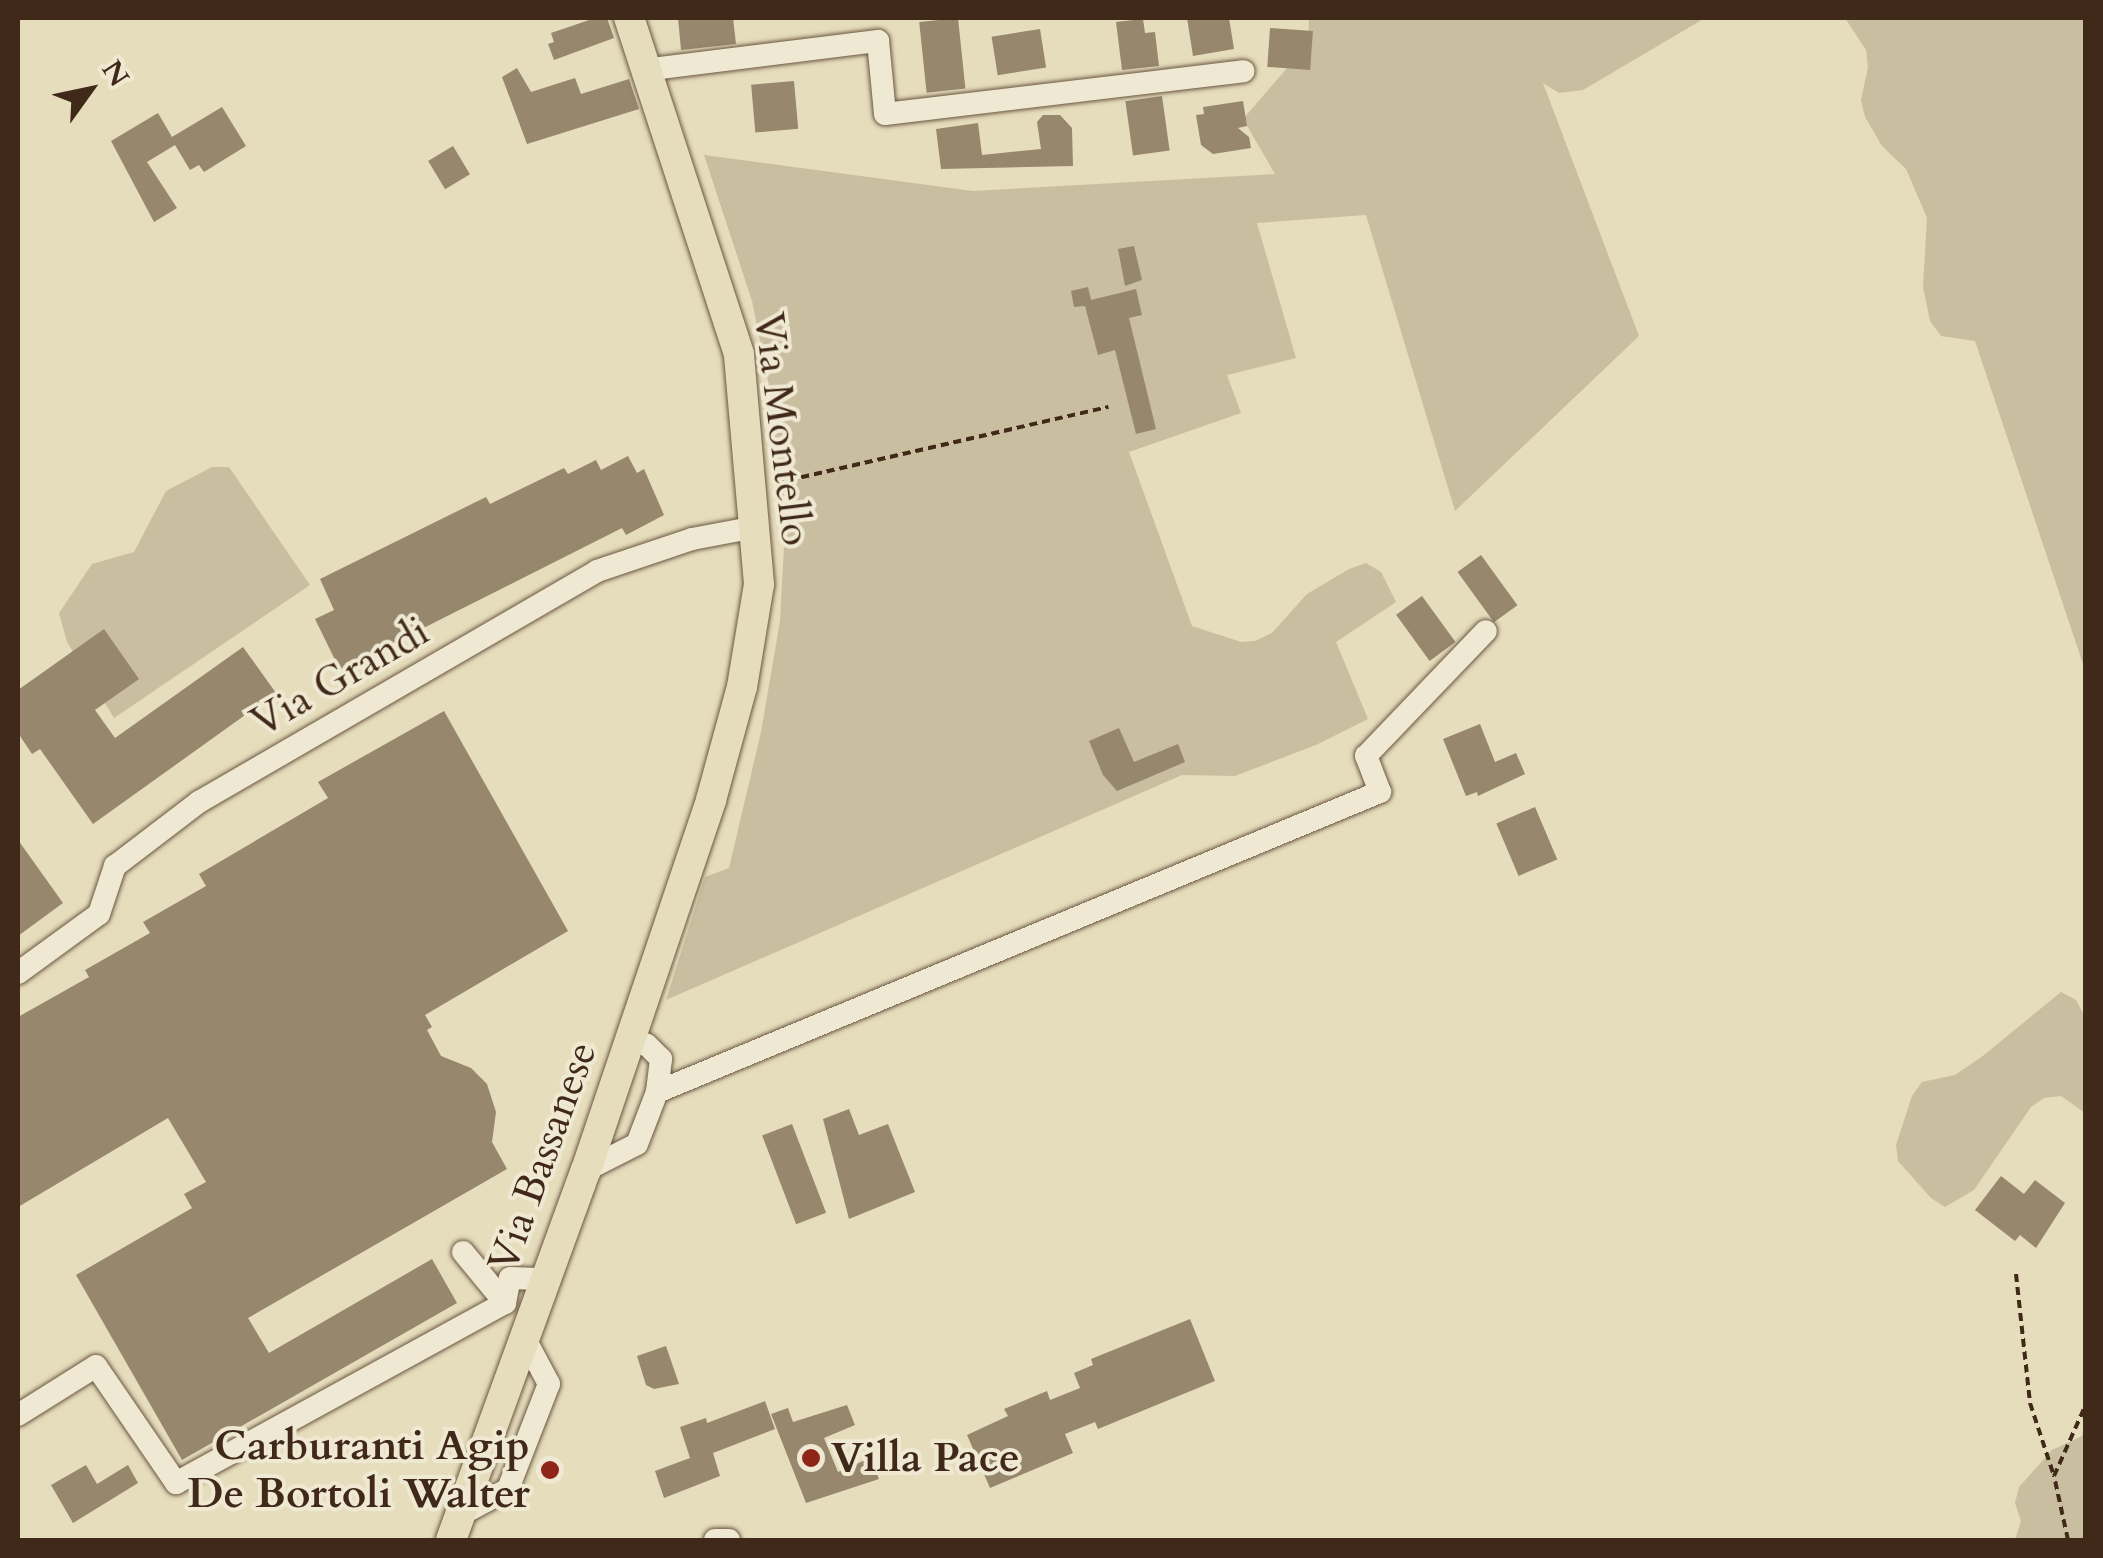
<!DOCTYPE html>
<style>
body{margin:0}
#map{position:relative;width:2103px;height:1558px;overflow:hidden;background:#e6ddbc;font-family:Cardo,serif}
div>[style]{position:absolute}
.green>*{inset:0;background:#cabea0}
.building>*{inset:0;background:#96876d;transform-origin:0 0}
.path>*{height:4px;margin-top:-2px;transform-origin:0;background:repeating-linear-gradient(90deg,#402918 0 8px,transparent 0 13px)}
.roads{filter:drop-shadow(0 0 2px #6a5641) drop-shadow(0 0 2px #6a5641)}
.minor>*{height:22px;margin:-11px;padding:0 11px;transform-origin:11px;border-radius:11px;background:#efe9d3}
.major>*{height:30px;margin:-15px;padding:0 15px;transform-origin:15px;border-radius:15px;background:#e6ddbc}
.dots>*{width:28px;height:28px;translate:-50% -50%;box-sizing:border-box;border:5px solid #efe9d3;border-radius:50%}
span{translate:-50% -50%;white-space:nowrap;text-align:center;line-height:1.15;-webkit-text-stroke:8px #efe9d3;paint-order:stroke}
.street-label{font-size:42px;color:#402918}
.poi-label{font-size:42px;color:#402918;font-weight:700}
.right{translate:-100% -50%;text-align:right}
.left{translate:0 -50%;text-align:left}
.frame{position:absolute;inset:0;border:20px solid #402918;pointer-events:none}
.north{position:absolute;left:40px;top:40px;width:100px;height:100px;-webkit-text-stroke:8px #efe9d3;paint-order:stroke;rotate:57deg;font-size:28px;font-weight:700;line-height:40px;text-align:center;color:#402918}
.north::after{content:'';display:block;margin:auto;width:35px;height:45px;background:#402918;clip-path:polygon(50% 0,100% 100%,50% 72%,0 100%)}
</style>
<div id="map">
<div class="green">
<div style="clip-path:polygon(1309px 18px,1705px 18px,1583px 90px,1559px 93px,1543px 83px,1639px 336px,1455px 511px,1366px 215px,1257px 223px,1296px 358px,1227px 375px,1241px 413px,1129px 452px,1192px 626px,1241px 642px,1255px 641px,1272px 633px,1307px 594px,1349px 569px,1366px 563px,1381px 572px,1396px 602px,1336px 642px,1368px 719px,1316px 745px,1235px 776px,1182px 775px,666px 1000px,705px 877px,729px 868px,761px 732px,780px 621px,784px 546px,771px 396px,752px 301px,704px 155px,973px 191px,1275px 174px,1243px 119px,1308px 44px)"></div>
<div style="clip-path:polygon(1845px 18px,2085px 18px,2085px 670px,1975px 341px,1941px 336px,1930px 321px,1923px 287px,1927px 218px,1906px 169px,1882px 146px,1865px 117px,1861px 100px,1868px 67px,1866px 50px)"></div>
<div style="clip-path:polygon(212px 467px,229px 467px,310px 585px,114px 718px,67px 642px,59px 613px,92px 564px,134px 552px,166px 491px)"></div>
<div style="clip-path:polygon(2061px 992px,2076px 1000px,2085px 1017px,2085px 1113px,2061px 1096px,2044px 1098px,2031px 1107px,1974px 1190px,1945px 1207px,1931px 1198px,1898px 1161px,1896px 1145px,1912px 1096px,1922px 1082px,1955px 1075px,1984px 1055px)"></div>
<div style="clip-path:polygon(2085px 1420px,2085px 1540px,2015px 1540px,2021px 1521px,2015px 1503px,2019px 1487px,2052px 1450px,2082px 1436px)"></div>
</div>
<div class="building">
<div style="clip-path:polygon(595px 18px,607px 18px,614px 38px,554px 60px,548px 44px,554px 42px,551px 33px)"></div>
<div style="clip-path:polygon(678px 18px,733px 18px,736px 44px,681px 50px)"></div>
<div style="left:958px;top:18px;width:71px;height:39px;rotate:84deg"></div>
<div style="clip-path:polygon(1187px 18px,1229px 18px,1234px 49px,1193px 56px)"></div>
<div style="clip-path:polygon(1143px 19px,1145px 33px,1155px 32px,1159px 66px,1122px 70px,1116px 22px)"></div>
<div style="left:1270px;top:28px;width:43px;height:39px;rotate:4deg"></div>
<div style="left:1040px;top:29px;width:39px;height:49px;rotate:81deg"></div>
<div style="clip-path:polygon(517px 68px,531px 92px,575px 78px,581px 94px,629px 79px,639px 109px,527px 144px,502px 77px)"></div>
<div style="left:794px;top:81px;width:48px;height:43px;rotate:85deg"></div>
<div style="left:1162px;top:96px;width:55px;height:37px;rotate:82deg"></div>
<div style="clip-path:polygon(1243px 101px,1247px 126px,1238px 128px,1249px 137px,1251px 148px,1213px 154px,1201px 145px,1196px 115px,1204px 114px,1203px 107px)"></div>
<div style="clip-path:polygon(222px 107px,246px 146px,204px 172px,199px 165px,190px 170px,175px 145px,147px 162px,177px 208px,154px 222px,111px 141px,158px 113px,172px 137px)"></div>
<div style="clip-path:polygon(1043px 115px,1060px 115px,1072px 128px,1073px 166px,941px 169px,936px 129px,978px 123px,982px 155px,1041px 149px,1037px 122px)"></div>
<div style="left:453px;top:146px;width:33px;height:29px;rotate:59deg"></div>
<div style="clip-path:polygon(1134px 246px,1142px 280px,1125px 286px,1118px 249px)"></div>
<div style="clip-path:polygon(1088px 287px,1091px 300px,1136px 289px,1142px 315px,1129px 318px,1156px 429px,1136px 434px,1115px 350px,1098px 355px,1085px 306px,1074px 307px,1071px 291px)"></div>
<div style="clip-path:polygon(628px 456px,637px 473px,644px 469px,664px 515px,626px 535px,622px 528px,340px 670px,315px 619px,334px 610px,320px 579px,486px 497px,490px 504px,564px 468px,568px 474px,596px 460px,601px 470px)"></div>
<div style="left:1481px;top:555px;width:62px;height:29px;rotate:54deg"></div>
<div style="left:1422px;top:596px;width:57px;height:32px;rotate:54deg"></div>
<div style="clip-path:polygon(104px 629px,139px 679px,95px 710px,115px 738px,243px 647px,276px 693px,93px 824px,40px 749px,32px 754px,18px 733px,18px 690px)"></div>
<div style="clip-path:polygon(444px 711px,568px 931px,425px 1015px,432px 1027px,427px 1030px,441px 1056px,471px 1068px,487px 1084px,496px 1112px,492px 1142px,507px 1169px,248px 1318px,269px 1353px,432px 1259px,457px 1303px,182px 1460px,76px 1275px,192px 1208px,184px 1194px,206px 1182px,168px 1118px,18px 1207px,18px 1017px,89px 977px,85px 970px,150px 933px,143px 922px,206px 886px,199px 874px,328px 798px,318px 782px)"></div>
<div style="clip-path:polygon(1480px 724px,1495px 762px,1516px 753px,1525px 774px,1478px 796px,1477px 792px,1466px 796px,1443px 739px)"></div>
<div style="clip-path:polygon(1119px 728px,1134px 762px,1178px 744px,1185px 762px,1117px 791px,1103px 775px,1089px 741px)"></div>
<div style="left:1535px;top:807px;width:57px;height:42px;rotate:67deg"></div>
<div style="clip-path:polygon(18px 840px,63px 903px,18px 936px)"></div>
<div style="clip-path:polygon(849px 1109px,859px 1135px,888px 1124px,915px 1192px,849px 1219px,823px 1119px)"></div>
<div style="left:792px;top:1124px;width:95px;height:32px;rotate:69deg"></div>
<div style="clip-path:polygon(2001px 1176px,2024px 1194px,2035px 1180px,2065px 1203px,2036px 1248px,2020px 1235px,2015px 1241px,1975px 1210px)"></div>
<div style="clip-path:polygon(1190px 1319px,1215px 1381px,1098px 1429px,1095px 1422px,1065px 1434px,1073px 1453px,990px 1488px,967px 1435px,1008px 1416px,1004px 1409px,1047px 1391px,1050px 1400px,1080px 1388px,1074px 1373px,1093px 1365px,1091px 1359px)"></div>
<div style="clip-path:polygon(666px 1346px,679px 1384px,654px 1389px,646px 1385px,637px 1356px)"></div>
<div style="clip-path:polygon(765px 1401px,775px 1429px,713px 1453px,720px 1476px,664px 1498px,655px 1471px,690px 1458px,680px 1427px,706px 1418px,707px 1423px)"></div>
<div style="clip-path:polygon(847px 1405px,855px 1425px,824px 1438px,838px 1472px,870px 1458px,879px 1479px,806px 1503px,771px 1414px,788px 1408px,793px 1422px)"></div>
<div style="clip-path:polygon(86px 1465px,97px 1484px,128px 1465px,138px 1483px,73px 1523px,51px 1485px)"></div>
</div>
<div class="path">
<div style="left:776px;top:483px;width:341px;rotate:-12.9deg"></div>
<div style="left:2016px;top:1274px;width:130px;rotate:83.8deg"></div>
<div style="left:2030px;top:1403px;width:77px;rotate:71.8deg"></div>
<div style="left:2068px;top:1540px;width:66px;rotate:-102.3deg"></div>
<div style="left:2054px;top:1476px;width:79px;rotate:-66deg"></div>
</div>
<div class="roads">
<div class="minor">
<div style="left:644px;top:70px;width:236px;rotate:-7.1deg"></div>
<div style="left:878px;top:41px;width:73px;rotate:84.5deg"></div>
<div style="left:885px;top:114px;width:361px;rotate:-6.8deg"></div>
<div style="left:18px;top:973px;width:100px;rotate:-36.1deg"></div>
<div style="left:99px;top:914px;width:51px;rotate:-71.6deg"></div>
<div style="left:115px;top:866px;width:106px;rotate:-37.3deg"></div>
<div style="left:199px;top:802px;width:460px;rotate:-30.1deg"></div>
<div style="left:597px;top:571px;width:100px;rotate:-18.6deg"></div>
<div style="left:692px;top:539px;width:65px;rotate:-10.6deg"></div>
<div style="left:631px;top:1038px;width:17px;rotate:24deg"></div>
<div style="left:647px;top:1045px;width:20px;rotate:45deg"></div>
<div style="left:661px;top:1059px;width:33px;rotate:97deg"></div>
<div style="left:586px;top:1170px;width:57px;rotate:-27deg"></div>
<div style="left:637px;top:1144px;width:56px;rotate:-69deg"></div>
<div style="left:657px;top:1092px;width:783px;rotate:-22.54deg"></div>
<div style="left:1380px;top:792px;width:39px;rotate:-111deg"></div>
<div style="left:1366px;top:756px;width:173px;rotate:-46.2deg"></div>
<div style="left:505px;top:1303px;width:25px;rotate:-79deg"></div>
<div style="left:510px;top:1278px;width:35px;rotate:2deg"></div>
<div style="left:18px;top:1415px;width:92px;rotate:-32.1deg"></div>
<div style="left:96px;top:1366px;width:142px;rotate:55.6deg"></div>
<div style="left:176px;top:1483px;width:375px;rotate:-28.7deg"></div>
<div style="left:505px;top:1303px;width:66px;rotate:-129.5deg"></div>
<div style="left:460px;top:1515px;width:55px;rotate:-28.4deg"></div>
<div style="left:508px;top:1489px;width:113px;rotate:-68.7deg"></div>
<div style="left:549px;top:1384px;width:53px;rotate:-118deg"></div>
<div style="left:715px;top:1540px;width:14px"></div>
</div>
<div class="major">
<div style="left:451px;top:1540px;width:394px;rotate:-70deg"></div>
<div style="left:586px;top:1170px;width:391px;rotate:-71.3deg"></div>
<div style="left:711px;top:800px;width:117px;rotate:-74.7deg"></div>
<div style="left:742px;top:687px;width:104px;rotate:-80.6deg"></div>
<div style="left:759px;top:584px;width:231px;rotate:-95deg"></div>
<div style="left:739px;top:354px;width:354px;rotate:-108.1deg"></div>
</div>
</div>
<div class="dots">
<div style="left:811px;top:1458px;background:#8f2418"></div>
<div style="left:550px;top:1470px;background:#8f2418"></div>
</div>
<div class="street-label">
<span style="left:782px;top:429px;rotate:83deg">Via Montello</span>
<span style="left:340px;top:677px;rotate:-30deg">Via Grandi</span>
<span style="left:543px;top:1157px;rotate:-70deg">Via Bassanese</span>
</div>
<div class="poi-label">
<span class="right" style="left:530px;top:1470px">Carburanti Agip<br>De Bortoli Walter</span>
<span class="left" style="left:831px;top:1458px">Villa Pace</span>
</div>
<div class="frame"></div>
<div class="north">N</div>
</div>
